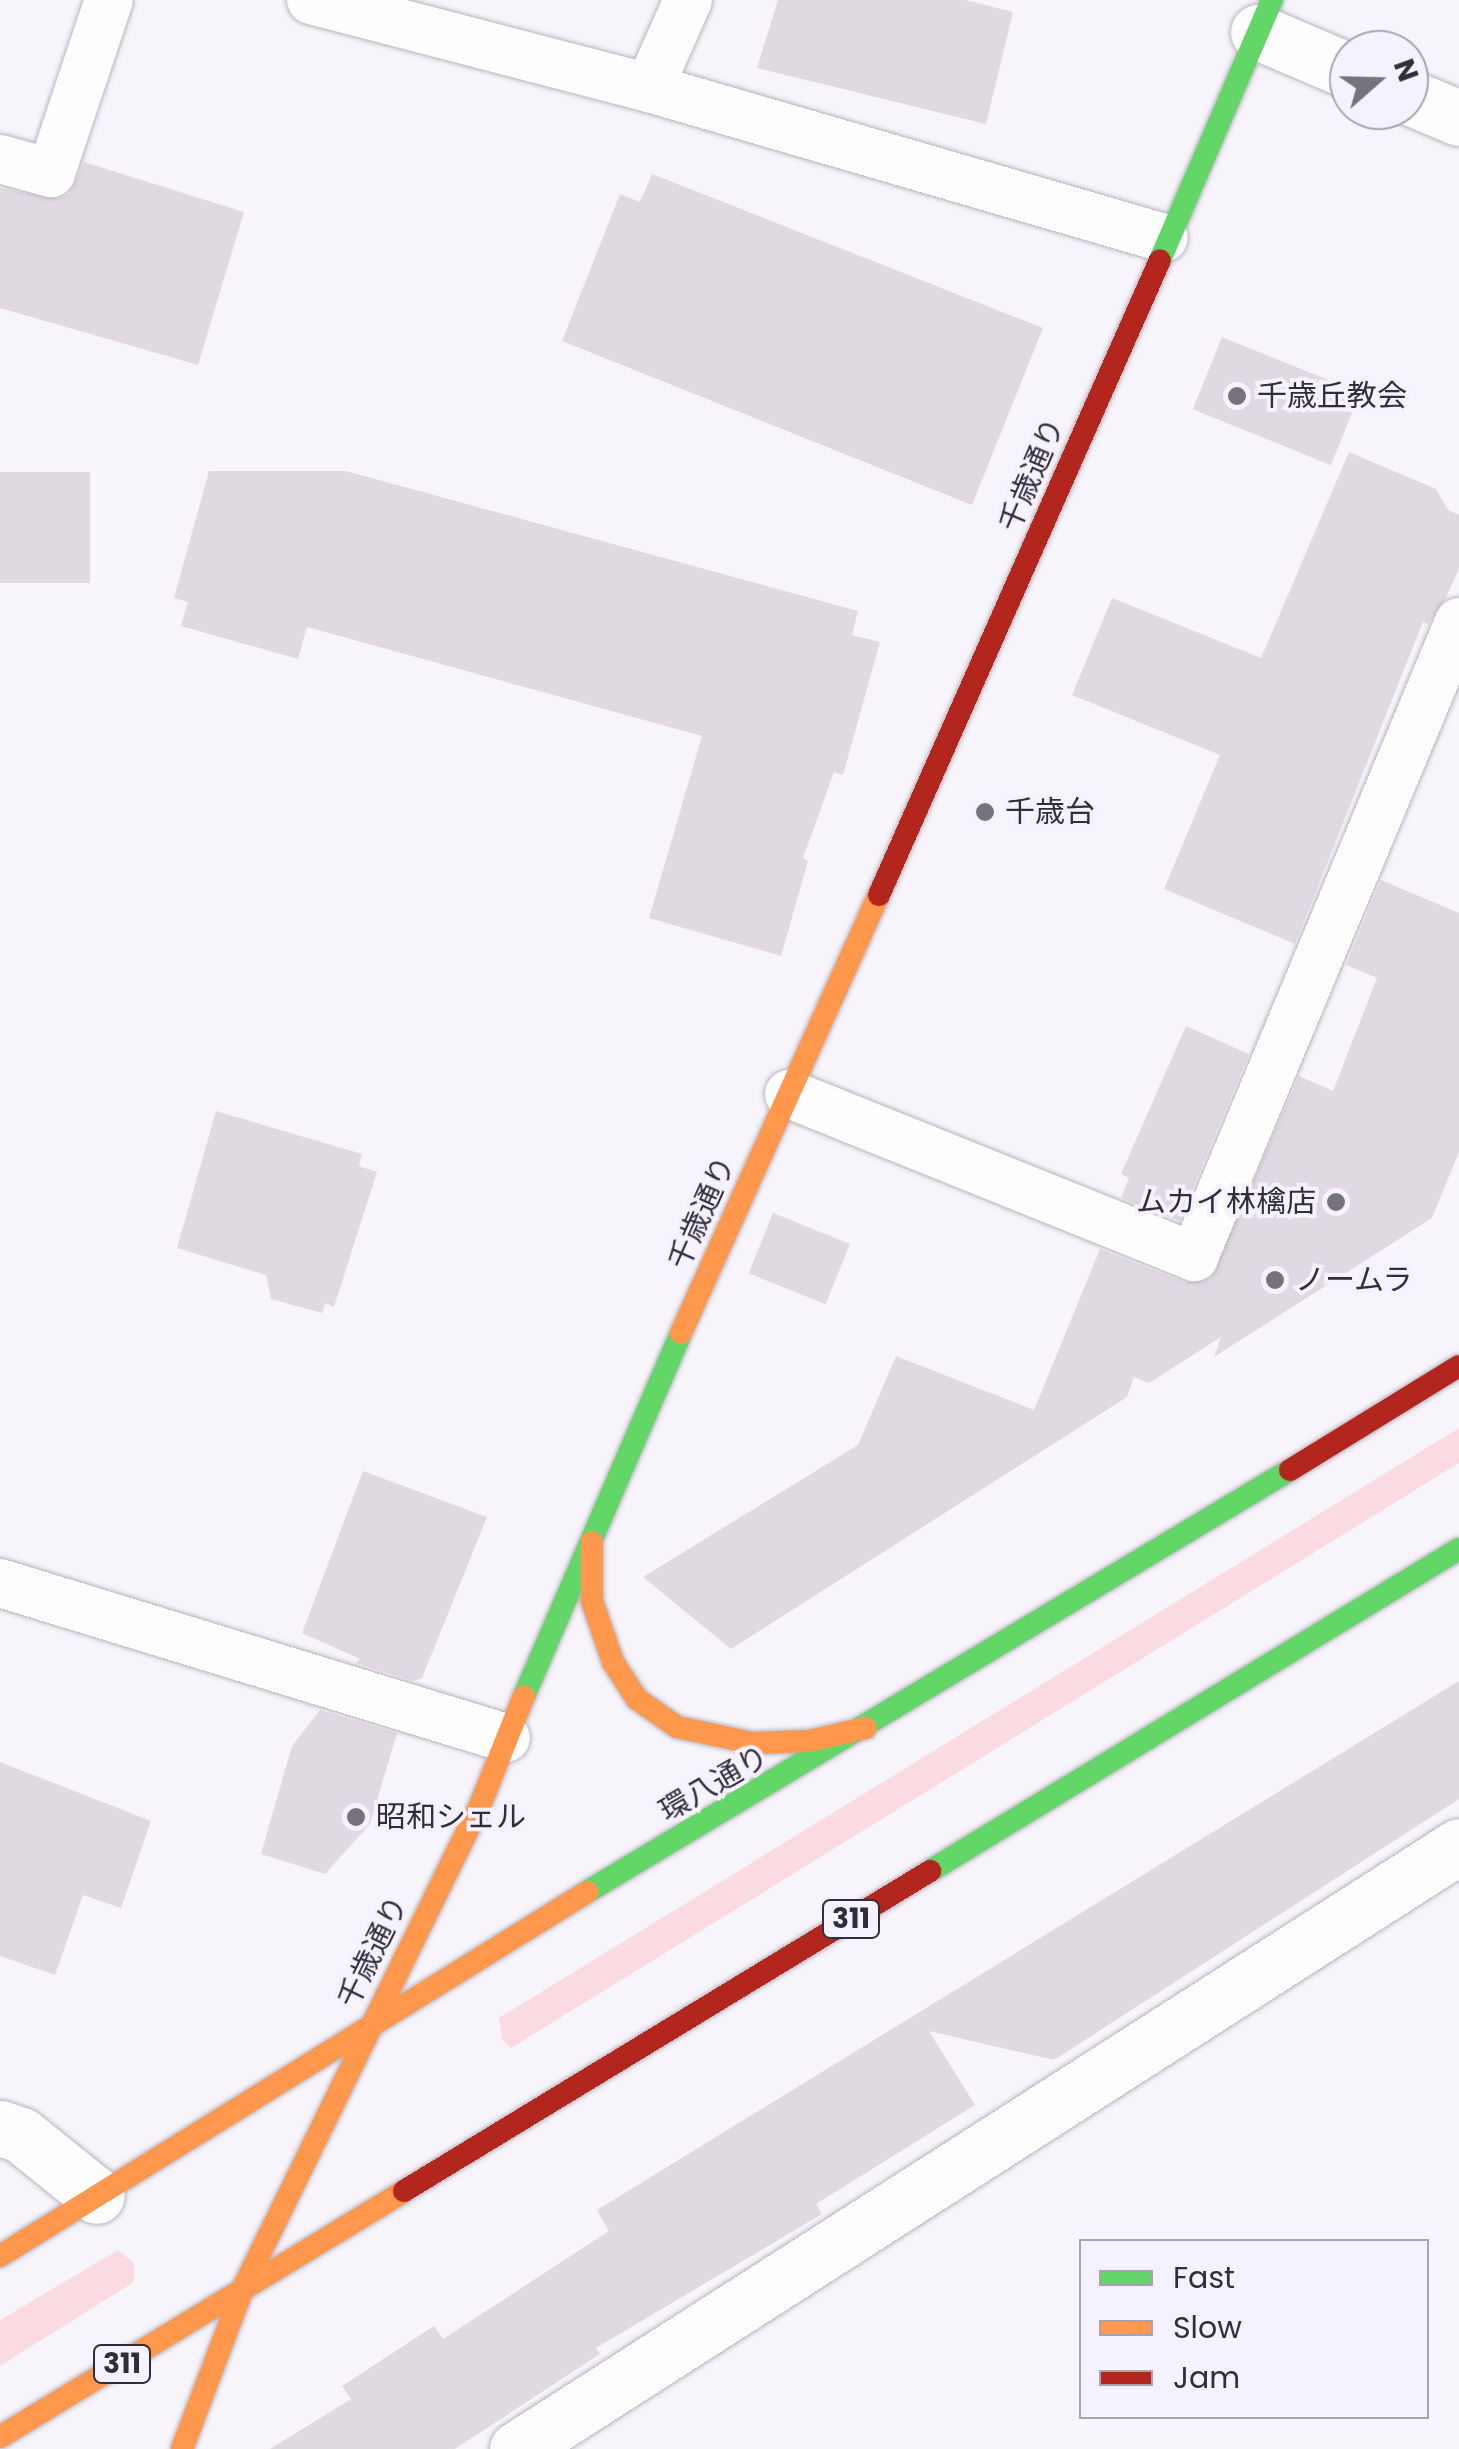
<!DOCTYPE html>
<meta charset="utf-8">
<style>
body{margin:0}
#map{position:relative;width:1459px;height:2449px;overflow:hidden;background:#f7f4fb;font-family:Poppins,"Noto Sans JP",sans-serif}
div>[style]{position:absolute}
.green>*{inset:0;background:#fadbe2}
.building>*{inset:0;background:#e1d9e2;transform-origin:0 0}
.roads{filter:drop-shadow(0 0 2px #b8b4bd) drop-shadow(0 0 2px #b8b4bd)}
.lane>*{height:48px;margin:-24px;padding:0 24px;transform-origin:24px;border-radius:24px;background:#fefdfe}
.street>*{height:55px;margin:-27.5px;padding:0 27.5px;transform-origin:27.5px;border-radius:27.5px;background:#fefdfe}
.fast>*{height:22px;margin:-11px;padding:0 11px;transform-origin:11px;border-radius:11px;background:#63d668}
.slow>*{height:22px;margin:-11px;padding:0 11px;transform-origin:11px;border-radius:11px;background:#ff974d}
.jam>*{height:22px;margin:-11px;padding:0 11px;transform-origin:11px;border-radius:11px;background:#b3261e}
.dots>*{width:28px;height:28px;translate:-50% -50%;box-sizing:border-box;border:5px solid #f6f1fe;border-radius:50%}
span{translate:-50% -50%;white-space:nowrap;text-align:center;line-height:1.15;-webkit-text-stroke:8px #f6f1fe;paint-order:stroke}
.shield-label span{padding:2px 8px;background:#f6f1fe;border:2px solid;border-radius:8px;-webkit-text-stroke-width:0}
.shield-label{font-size:28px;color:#322d3a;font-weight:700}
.poi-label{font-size:30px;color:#322d3a}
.left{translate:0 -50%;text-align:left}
.right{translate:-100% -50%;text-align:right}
.street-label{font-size:30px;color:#322d3a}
.legend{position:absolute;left:1079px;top:2239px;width:350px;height:180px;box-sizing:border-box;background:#f6f1fe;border:2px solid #a8a3b0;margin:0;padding:12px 18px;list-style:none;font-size:30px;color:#322d3a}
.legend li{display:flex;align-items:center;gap:20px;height:50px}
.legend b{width:50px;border:2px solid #a8a3b0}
.north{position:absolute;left:1329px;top:30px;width:100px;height:100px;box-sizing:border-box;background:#f6f1fe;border:2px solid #a8a3b0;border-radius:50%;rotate:70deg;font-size:28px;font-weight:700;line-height:40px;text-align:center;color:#322d3a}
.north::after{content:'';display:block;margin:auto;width:35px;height:45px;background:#77737e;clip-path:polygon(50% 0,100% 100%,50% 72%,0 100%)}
</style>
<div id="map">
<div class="green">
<div style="clip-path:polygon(1459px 1428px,1459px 1463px,511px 2048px,502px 2040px,499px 2018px)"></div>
<div style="clip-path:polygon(118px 2250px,134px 2263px,134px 2282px,0 2366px,0 2320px)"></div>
</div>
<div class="building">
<div style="clip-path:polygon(778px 0,966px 0,1013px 12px,986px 124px,757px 68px)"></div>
<div style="clip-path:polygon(84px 162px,244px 212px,198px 365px,0 308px,0 188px,58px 199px,70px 193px)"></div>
<div style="clip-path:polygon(652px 174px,1043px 328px,972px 505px,562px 341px,620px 194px,640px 202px)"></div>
<div style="left:1222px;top:337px;width:149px;height:78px;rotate:22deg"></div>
<div style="clip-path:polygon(1349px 452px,1436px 489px,1448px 510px,1459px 515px,1459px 568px,1446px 598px,1428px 624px,1423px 622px,1295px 944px,1164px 889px,1220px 755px,1072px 695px,1112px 598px,1261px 658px)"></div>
<div style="clip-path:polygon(209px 471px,346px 471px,858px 611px,852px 635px,880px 642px,843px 775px,834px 772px,803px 858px,808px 861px,781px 956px,649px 918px,702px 736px,307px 627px,298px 659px,181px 626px,188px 602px,174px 598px)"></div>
<div style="left:0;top:472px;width:90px;height:111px"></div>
<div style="clip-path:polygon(1381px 880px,1459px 913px,1459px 1152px,1432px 1218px,1214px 1357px,1221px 1337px,1149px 1383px,1134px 1377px,1127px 1397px,731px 1649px,643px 1577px,858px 1445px,896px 1356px,1034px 1410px,1100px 1249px,1184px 1282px,1211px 1278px,1299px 1076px,1333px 1091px,1377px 978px,1346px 965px)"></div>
<div style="clip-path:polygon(1186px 1026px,1249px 1054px,1179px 1221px,1121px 1198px,1129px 1178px,1121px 1174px)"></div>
<div style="clip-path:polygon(216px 1111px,362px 1154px,359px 1166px,377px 1172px,334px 1307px,325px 1303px,322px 1313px,271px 1299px,266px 1275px,177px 1248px)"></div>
<div style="left:773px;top:1213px;width:83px;height:65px;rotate:22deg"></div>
<div style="clip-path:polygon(363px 1471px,487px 1517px,422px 1678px,413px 1681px,356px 1663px,360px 1659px,302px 1633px)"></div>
<div style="clip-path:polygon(1459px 1681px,1459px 1799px,1054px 2060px,929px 2031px,975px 2105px,816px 2204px,822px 2214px,596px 2348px,600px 2354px,455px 2449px,270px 2449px,351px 2399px,342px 2386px,434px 2326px,443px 2339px,609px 2231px,597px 2210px)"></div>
<div style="clip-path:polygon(320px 1710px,397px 1733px,370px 1824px,325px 1874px,261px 1854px,292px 1746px)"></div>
<div style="clip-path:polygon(0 1762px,151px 1821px,121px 1908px,83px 1895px,55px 1975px,0 1956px)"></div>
</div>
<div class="roads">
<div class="lane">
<div style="left:311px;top:0;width:349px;rotate:14.6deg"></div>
<div style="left:649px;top:88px;width:536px;rotate:16.24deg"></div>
<div style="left:649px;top:88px;width:96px;rotate:-66.1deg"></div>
<div style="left:0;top:159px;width:53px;rotate:15.4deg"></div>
<div style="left:51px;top:173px;width:182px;rotate:-71.5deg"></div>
<div style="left:789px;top:1094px;width:437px;rotate:21.9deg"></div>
<div style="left:1194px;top:1257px;width:688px;rotate:-67.35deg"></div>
<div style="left:0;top:1583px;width:529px;rotate:17.03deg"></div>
</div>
<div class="street">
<div style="left:1258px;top:32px;width:99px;rotate:23.2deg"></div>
<div style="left:1409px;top:97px;width:54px;rotate:22.8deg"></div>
<div style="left:0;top:2128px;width:22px;rotate:18deg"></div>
<div style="left:21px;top:2135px;width:97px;rotate:38.8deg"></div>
<div style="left:517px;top:2449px;width:1118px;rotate:-32.62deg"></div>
</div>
<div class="fast">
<div style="left:1160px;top:260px;width:283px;rotate:-66.7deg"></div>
<div style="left:524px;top:1696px;width:395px;rotate:-66.6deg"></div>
<div style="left:930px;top:1871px;width:619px;rotate:-31.33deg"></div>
<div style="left:587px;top:1892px;width:820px;rotate:-30.98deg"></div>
</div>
<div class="slow">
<div style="left:681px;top:1333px;width:481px;rotate:-65.7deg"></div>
<div style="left:592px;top:1542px;width:59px;rotate:90deg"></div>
<div style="left:592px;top:1601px;width:65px;rotate:71deg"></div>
<div style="left:613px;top:1662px;width:44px;rotate:57deg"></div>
<div style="left:637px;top:1699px;width:49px;rotate:35deg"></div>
<div style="left:677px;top:1727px;width:77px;rotate:12deg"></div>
<div style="left:752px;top:1743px;width:58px;rotate:-2deg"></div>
<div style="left:810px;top:1741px;width:57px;rotate:-13.1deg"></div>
<div style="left:0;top:2256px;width:691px;rotate:-31.8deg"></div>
<div style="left:0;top:2437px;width:473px;rotate:-31.3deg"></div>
<div style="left:182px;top:2449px;width:172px;rotate:-69.2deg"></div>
<div style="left:243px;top:2288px;width:540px;rotate:-63.86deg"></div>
<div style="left:481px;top:1803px;width:115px;rotate:-68.1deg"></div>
</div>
<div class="jam">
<div style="left:879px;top:895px;width:694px;rotate:-66.13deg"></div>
<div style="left:1290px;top:1470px;width:198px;rotate:-31.6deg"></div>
<div style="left:404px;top:2191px;width:616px;rotate:-31.31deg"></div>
</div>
</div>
<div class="dots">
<div style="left:1237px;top:396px;background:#77737e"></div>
<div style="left:985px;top:812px;background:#77737e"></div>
<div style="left:1336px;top:1202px;background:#77737e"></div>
<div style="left:1275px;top:1280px;background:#77737e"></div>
<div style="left:356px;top:1817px;background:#77737e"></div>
</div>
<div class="shield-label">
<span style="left:851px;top:1919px">311</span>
<span style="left:122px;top:2364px">311</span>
</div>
<div class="poi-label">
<span class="left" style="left:1257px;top:396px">千歳丘教会</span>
<span class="left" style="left:1005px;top:812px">千歳台</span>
<span class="right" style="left:1316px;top:1202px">ムカイ林檎店</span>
<span class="left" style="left:1295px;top:1280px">ノームラ</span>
<span class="left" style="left:376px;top:1817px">昭和シェル</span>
</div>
<div class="street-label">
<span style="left:1032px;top:475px;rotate:-67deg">千歳通り</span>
<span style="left:702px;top:1213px;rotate:-66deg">千歳通り</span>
<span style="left:714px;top:1784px;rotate:-30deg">環八通り</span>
<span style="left:373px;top:1952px;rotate:-64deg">千歳通り</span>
</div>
<ul class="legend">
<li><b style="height:12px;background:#63d668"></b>Fast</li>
<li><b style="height:12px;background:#ff974d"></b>Slow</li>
<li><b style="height:12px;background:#b3261e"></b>Jam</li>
</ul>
<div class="north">N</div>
</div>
